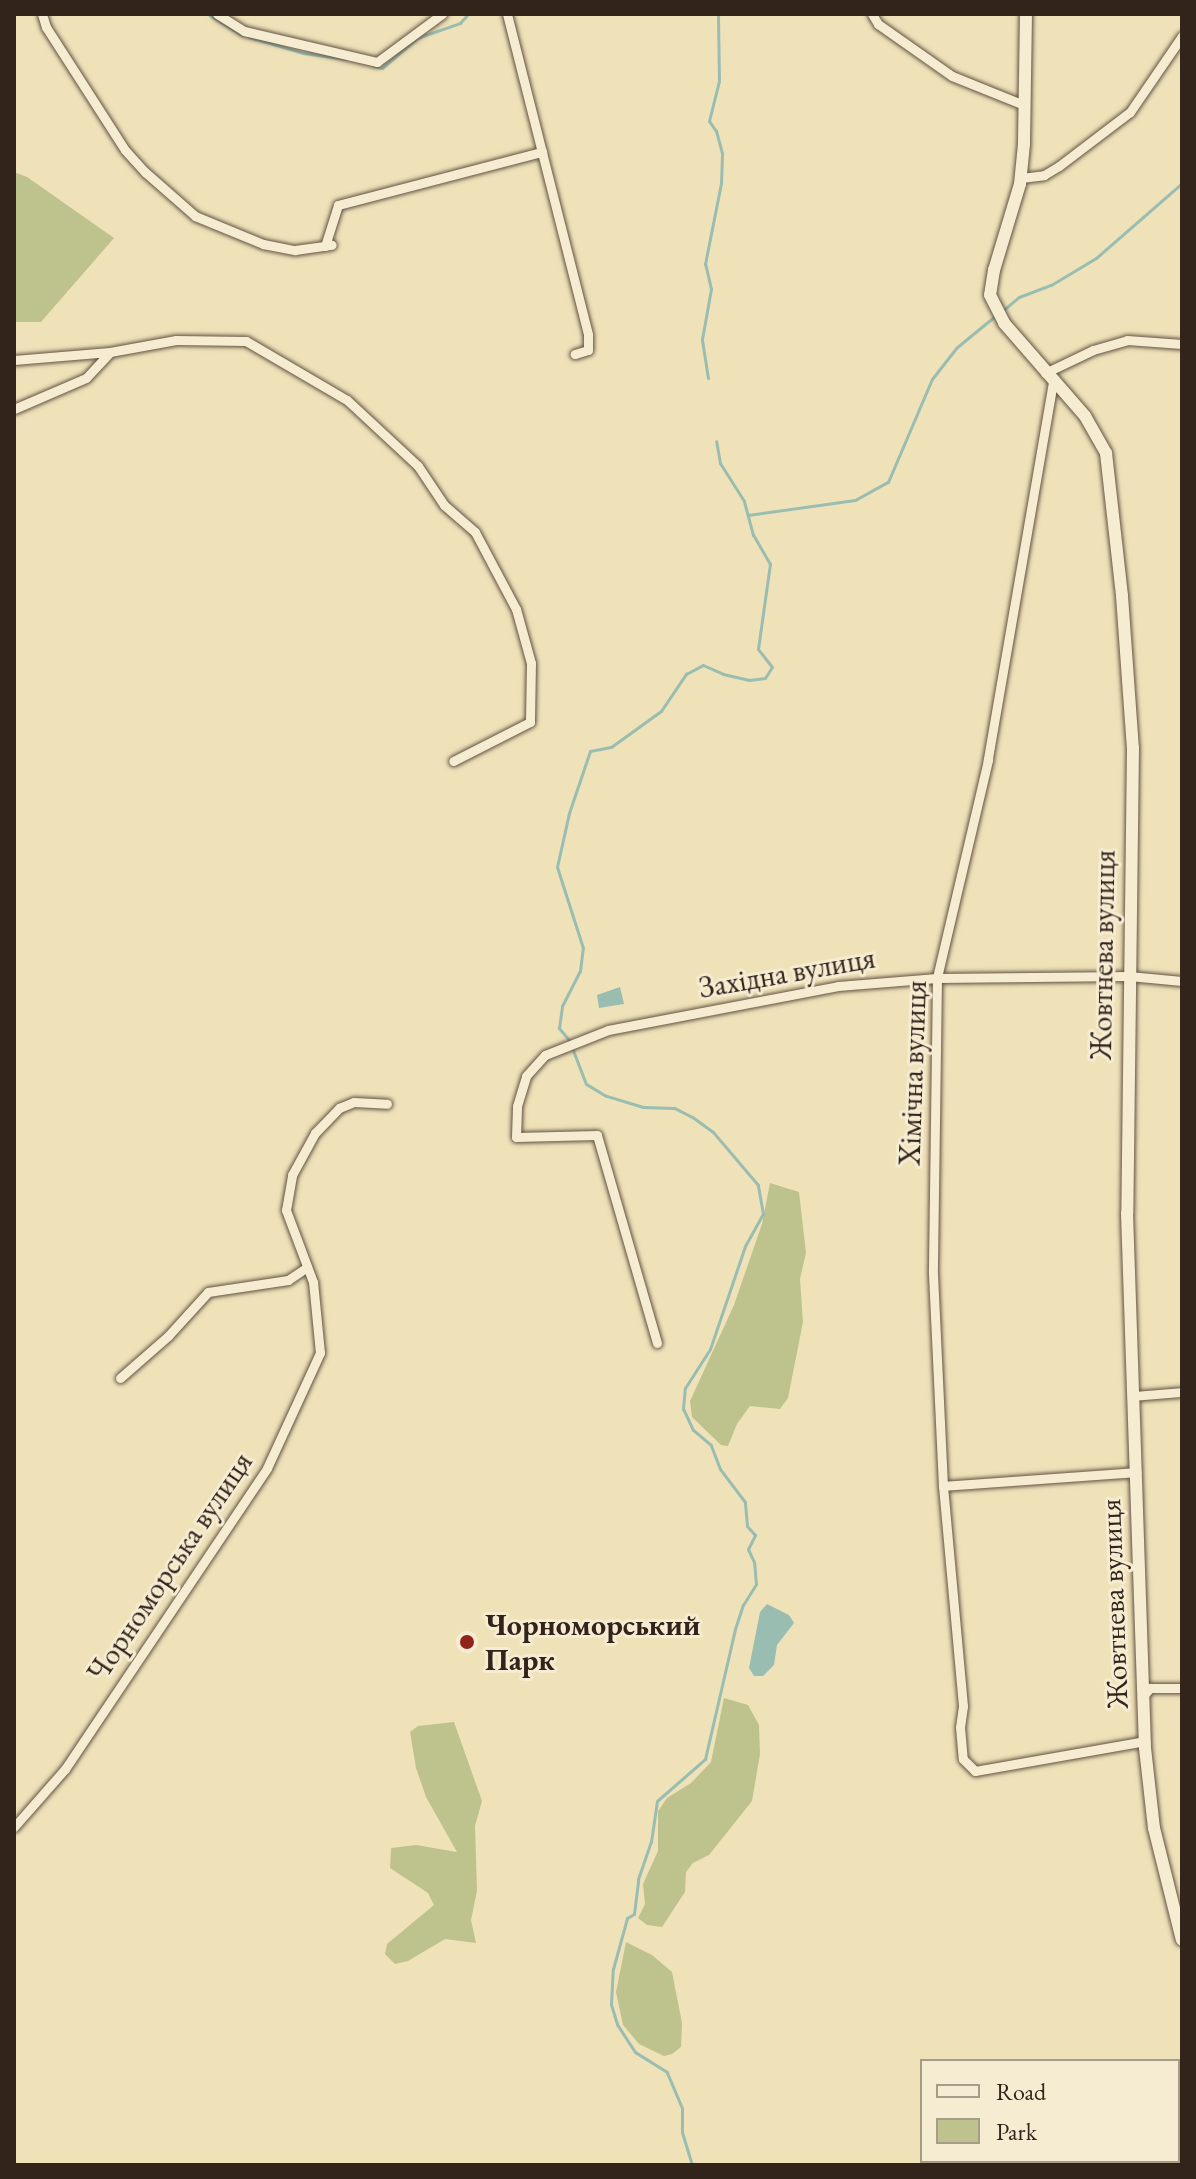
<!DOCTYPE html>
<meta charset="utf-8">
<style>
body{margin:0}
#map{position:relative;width:1196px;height:2179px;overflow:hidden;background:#efe2b9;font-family:"EB Garamond",serif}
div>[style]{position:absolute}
.green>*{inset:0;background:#bec28c}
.water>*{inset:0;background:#9abdb1}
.stream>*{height:3px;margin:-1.5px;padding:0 1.5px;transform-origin:1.5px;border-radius:1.5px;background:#9abdb1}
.roads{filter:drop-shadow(0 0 2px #615342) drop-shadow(0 0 2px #615342)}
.minor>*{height:9px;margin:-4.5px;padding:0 4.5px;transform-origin:4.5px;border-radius:4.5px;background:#f5ecd2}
.secondary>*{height:12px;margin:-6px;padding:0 6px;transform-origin:6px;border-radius:6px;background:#f5ecd2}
.dots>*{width:22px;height:22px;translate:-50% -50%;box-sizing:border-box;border:4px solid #f5ecd2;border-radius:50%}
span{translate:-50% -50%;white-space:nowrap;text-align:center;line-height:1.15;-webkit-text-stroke:6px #f5ecd2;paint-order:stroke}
.street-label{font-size:30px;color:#32231b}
.poi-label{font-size:30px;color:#32231b;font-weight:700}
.left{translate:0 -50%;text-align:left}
.frame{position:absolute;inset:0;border:16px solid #32231b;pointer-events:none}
.legend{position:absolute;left:920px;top:2059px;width:260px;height:104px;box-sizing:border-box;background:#f5ecd2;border:2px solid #a79c89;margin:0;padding:10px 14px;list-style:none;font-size:24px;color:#32231b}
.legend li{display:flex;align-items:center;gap:16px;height:40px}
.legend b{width:40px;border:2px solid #a79c89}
</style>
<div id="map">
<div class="green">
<div style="clip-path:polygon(14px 172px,27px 177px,114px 238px,41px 322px,14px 322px)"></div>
<div style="clip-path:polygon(770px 1183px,799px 1192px,806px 1253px,800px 1279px,803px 1322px,788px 1398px,780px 1409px,750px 1406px,737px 1424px,728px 1446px,721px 1445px,692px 1417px,690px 1401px,734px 1305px,762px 1224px)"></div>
<div style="clip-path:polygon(724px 1698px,748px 1705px,759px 1725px,760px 1754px,752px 1801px,709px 1855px,693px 1863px,686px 1872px,685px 1892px,662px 1927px,647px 1925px,638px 1918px,645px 1904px,643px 1884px,658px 1851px,658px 1811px,667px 1798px,691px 1783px,711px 1762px)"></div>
<div style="clip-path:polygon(454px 1722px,482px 1801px,475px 1826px,477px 1891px,471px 1920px,476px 1943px,445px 1939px,408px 1961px,395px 1964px,385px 1954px,387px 1944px,434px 1905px,428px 1893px,390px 1868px,391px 1848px,416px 1845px,457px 1852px,426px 1797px,416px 1768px,410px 1732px,418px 1726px)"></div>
<div style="clip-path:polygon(626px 1942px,652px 1955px,672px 1972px,682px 2023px,681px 2047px,672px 2054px,664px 2056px,639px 2044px,623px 2025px,616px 1992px)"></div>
</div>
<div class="water">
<div style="clip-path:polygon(620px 987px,624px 1004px,599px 1008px,597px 995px)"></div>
<div style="clip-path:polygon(767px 1604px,789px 1615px,794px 1623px,777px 1645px,774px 1665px,763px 1676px,754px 1676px,749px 1668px,760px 1612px)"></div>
</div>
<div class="stream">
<div style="left:208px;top:14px;width:40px;rotate:32deg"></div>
<div style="left:249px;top:37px;width:56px;rotate:16.5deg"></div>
<div style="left:303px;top:53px;width:44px;rotate:7.8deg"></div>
<div style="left:374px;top:66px;width:8px;rotate:14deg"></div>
<div style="left:382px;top:68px;width:46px;rotate:-40.6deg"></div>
<div style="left:417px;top:38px;width:46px;rotate:-19.2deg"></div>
<div style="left:460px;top:23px;width:12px;rotate:-48deg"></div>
<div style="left:1001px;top:312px;width:23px;rotate:-40deg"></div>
<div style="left:1019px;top:297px;width:34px;rotate:-21deg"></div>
<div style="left:1051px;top:285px;width:52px;rotate:-31deg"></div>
<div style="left:1096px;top:258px;width:114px;rotate:-41.1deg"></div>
<div style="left:708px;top:378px;width:39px;rotate:-99deg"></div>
<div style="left:702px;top:339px;width:51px;rotate:-79.8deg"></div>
<div style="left:711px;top:289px;width:26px;rotate:-103deg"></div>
<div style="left:705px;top:264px;width:83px;rotate:-78.8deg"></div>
<div style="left:721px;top:183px;width:30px;rotate:-88deg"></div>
<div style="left:722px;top:153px;width:23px;rotate:-105deg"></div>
<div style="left:716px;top:131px;width:12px;rotate:-125deg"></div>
<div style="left:709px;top:121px;width:41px;rotate:-76deg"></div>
<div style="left:719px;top:81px;width:67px;rotate:-90.9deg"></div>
<div style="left:748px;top:515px;width:108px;rotate:-8deg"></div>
<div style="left:855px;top:500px;width:38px;rotate:-29deg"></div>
<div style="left:888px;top:482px;width:112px;rotate:-66.9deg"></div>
<div style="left:932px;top:379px;width:39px;rotate:-52deg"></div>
<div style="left:956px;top:348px;width:50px;rotate:-39.4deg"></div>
<div style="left:692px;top:2165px;width:34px;rotate:-107deg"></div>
<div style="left:682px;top:2132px;width:24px;rotate:-90deg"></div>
<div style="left:682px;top:2108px;width:39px;rotate:-113deg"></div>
<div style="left:667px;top:2072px;width:38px;rotate:-148deg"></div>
<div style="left:635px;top:2052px;width:33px;rotate:-123deg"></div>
<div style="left:617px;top:2024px;width:21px;rotate:-107deg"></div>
<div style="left:611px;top:2004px;width:35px;rotate:-87deg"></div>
<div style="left:613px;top:1969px;width:53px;rotate:-74.6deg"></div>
<div style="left:627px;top:1918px;width:8px;rotate:-30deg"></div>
<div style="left:634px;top:1914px;width:35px;rotate:-83deg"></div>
<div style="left:638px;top:1879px;width:39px;rotate:-71deg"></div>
<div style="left:651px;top:1842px;width:41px;rotate:-81.7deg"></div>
<div style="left:657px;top:1801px;width:64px;rotate:-41.2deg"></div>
<div style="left:705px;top:1759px;width:133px;rotate:-77deg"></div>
<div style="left:735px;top:1629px;width:25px;rotate:-72deg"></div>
<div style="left:743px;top:1605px;width:25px;rotate:-58deg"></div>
<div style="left:756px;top:1584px;width:22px;rotate:-95deg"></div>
<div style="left:754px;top:1562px;width:14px;rotate:-115deg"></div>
<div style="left:748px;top:1549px;width:16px;rotate:-63deg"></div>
<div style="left:755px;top:1535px;width:12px;rotate:-132deg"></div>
<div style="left:747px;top:1526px;width:24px;rotate:-95deg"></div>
<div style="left:745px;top:1502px;width:41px;rotate:-127.1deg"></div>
<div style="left:720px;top:1469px;width:26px;rotate:-111deg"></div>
<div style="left:711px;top:1445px;width:23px;rotate:-140deg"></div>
<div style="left:693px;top:1430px;width:23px;rotate:-115deg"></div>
<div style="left:683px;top:1409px;width:21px;rotate:-85deg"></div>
<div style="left:685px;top:1388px;width:46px;rotate:-57.3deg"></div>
<div style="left:710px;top:1349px;width:109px;rotate:-71.2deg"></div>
<div style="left:745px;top:1246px;width:37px;rotate:-61deg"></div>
<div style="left:763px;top:1214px;width:29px;rotate:-100deg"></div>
<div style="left:758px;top:1185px;width:70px;rotate:-130.3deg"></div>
<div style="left:713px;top:1132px;width:26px;rotate:-144deg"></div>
<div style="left:692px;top:1117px;width:20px;rotate:-153deg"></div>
<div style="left:674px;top:1108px;width:31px;rotate:-178deg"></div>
<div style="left:643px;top:1107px;width:39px;rotate:-163deg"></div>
<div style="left:606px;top:1096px;width:23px;rotate:-149deg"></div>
<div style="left:586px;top:1084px;width:47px;rotate:-111.1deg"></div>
<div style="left:569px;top:1040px;width:16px;rotate:-130deg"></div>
<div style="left:559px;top:1028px;width:22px;rotate:-82deg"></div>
<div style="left:562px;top:1006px;width:39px;rotate:-63deg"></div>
<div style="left:580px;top:971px;width:23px;rotate:-83deg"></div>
<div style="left:583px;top:948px;width:85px;rotate:-107.8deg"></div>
<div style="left:557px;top:867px;width:55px;rotate:-77.5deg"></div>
<div style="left:569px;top:813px;width:65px;rotate:-71.3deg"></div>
<div style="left:590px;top:751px;width:21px;rotate:-11deg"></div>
<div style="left:611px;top:747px;width:62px;rotate:-35.8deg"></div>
<div style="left:661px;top:711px;width:45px;rotate:-56deg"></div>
<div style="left:686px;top:674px;width:19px;rotate:-28deg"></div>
<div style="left:703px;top:665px;width:22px;rotate:24deg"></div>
<div style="left:723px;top:674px;width:27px;rotate:13deg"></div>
<div style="left:749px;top:680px;width:16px;rotate:-7deg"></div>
<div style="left:765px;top:678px;width:13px;rotate:-58deg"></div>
<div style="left:772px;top:667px;width:23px;rotate:-128deg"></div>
<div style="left:758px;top:649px;width:86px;rotate:-82deg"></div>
<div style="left:770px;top:564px;width:34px;rotate:-120deg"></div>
<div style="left:753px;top:535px;width:35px;rotate:-105deg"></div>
<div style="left:744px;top:501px;width:45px;rotate:-122.3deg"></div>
<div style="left:720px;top:463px;width:22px;rotate:-100deg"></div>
</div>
<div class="roads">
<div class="minor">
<div style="left:42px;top:14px;width:14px;rotate:73deg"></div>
<div style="left:46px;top:27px;width:146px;rotate:57.3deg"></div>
<div style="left:125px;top:150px;width:30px;rotate:48deg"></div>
<div style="left:145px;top:172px;width:67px;rotate:41.3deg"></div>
<div style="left:195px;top:216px;width:74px;rotate:22.4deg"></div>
<div style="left:263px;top:244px;width:33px;rotate:11deg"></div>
<div style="left:295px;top:250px;width:37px;rotate:-8deg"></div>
<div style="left:217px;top:14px;width:32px;rotate:32deg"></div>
<div style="left:244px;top:31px;width:137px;rotate:13.1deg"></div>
<div style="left:377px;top:62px;width:81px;rotate:-36.4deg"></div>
<div style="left:507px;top:14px;width:331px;rotate:75.8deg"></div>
<div style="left:588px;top:335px;width:15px;rotate:90deg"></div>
<div style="left:588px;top:350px;width:14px;rotate:163deg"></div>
<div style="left:872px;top:14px;width:12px;rotate:59deg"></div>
<div style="left:878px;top:24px;width:90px;rotate:35.1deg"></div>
<div style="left:952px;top:76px;width:78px;rotate:21.9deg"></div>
<div style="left:1021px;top:178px;width:23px;rotate:-7deg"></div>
<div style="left:1044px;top:175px;width:17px;rotate:-31deg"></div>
<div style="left:1059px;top:166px;width:89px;rotate:-37.3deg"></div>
<div style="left:1130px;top:112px;width:92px;rotate:-55.6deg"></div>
<div style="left:325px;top:246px;width:43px;rotate:-72.4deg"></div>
<div style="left:338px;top:205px;width:211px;rotate:-14.6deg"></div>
<div style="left:14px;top:360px;width:96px;rotate:-4.8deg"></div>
<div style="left:1045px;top:373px;width:53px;rotate:-25.6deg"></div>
<div style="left:1093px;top:350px;width:35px;rotate:-16deg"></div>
<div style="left:1127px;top:340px;width:55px;rotate:4.2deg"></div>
<div style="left:1053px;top:382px;width:384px;rotate:99.8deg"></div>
<div style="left:988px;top:760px;width:224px;rotate:103.2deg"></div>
<div style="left:937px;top:978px;width:296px;rotate:90.8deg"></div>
<div style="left:933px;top:1274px;width:212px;rotate:87.3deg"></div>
<div style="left:943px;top:1486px;width:221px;rotate:84.8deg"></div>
<div style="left:963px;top:1706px;width:21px;rotate:98deg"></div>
<div style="left:960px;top:1727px;width:32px;rotate:85deg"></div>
<div style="left:963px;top:1759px;width:17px;rotate:45deg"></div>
<div style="left:975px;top:1771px;width:173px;rotate:-10deg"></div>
<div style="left:14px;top:409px;width:78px;rotate:-23.3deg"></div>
<div style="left:86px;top:378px;width:35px;rotate:-47deg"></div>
<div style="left:110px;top:352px;width:67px;rotate:-10.3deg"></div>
<div style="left:176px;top:340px;width:70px;rotate:0.8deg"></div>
<div style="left:246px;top:341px;width:117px;rotate:30.3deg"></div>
<div style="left:347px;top:400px;width:97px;rotate:42.9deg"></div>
<div style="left:418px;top:466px;width:47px;rotate:56.3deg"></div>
<div style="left:444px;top:505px;width:41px;rotate:41.1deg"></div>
<div style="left:475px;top:532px;width:87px;rotate:62deg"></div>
<div style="left:516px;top:609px;width:56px;rotate:74.5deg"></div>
<div style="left:531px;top:663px;width:59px;rotate:91deg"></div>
<div style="left:530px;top:722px;width:86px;rotate:153.1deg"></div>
<div style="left:657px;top:1343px;width:216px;rotate:-106.1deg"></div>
<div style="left:597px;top:1135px;width:81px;rotate:178.6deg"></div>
<div style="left:516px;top:1137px;width:31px;rotate:-88deg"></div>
<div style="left:517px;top:1106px;width:31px;rotate:-73deg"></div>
<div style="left:526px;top:1076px;width:28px;rotate:-48deg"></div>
<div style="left:545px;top:1055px;width:68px;rotate:-21.6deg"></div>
<div style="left:608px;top:1030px;width:234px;rotate:-10.8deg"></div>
<div style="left:838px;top:986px;width:99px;rotate:-4.6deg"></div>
<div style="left:937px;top:978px;width:192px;rotate:-0.6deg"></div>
<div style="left:1129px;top:976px;width:53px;rotate:5.4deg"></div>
<div style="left:120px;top:1378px;width:64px;rotate:-41.2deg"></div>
<div style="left:168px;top:1336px;width:59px;rotate:-47.7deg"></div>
<div style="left:208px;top:1292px;width:81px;rotate:-8.5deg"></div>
<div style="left:288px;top:1280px;width:23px;rotate:-34deg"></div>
<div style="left:1133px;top:1396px;width:49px;rotate:-4.7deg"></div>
<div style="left:943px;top:1486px;width:194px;rotate:-4.1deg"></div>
<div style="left:1143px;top:1696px;width:11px;rotate:-49deg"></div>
<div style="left:1150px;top:1688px;width:32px"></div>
<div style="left:14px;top:1827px;width:77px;rotate:-48.7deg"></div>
<div style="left:65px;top:1769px;width:362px;rotate:-56.1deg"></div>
<div style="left:267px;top:1468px;width:127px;rotate:-65.3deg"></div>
<div style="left:320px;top:1353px;width:71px;rotate:-95.6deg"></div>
<div style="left:313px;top:1282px;width:77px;rotate:-110.6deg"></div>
<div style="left:286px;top:1210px;width:36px;rotate:-80deg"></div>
<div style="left:292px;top:1175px;width:48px;rotate:-61.3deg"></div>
<div style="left:315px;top:1133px;width:35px;rotate:-46deg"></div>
<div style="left:339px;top:1108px;width:16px;rotate:-22deg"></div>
<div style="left:354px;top:1102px;width:33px;rotate:3deg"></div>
</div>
<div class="secondary">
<div style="left:1026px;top:14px;width:130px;rotate:90.9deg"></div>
<div style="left:1024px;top:144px;width:40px;rotate:95.7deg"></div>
<div style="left:1020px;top:184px;width:90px;rotate:106.8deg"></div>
<div style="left:994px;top:270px;width:25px;rotate:99deg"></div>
<div style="left:990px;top:295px;width:31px;rotate:63deg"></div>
<div style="left:1004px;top:323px;width:123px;rotate:48.9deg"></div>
<div style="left:1085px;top:416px;width:43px;rotate:60.4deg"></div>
<div style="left:1106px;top:453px;width:144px;rotate:83.6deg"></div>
<div style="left:1122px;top:596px;width:152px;rotate:85.9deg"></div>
<div style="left:1133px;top:748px;width:465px;rotate:90.7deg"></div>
<div style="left:1127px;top:1213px;width:535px;rotate:88.07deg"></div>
<div style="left:1145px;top:1748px;width:81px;rotate:83.6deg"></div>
<div style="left:1154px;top:1828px;width:115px;rotate:76deg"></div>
</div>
</div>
<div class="dots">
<div style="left:467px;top:1642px;background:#8f2418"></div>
</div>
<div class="street-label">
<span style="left:1103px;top:955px;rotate:-89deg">Жовтнева вулиця</span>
<span style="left:787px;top:973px;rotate:-10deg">Західна вулиця</span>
<span style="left:913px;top:1073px;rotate:-88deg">Хімічна вулиця</span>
<span style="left:170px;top:1567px;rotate:-56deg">Чорноморська вулиця</span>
<span style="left:1114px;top:1604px;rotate:-92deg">Жовтнева вулиця</span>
</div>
<div class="poi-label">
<span class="left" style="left:485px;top:1642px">Чорноморський<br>Парк</span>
</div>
<div class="frame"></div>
<ul class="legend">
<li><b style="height:10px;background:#f5ecd2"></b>Road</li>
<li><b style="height:22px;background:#bec28c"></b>Park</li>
</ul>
</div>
